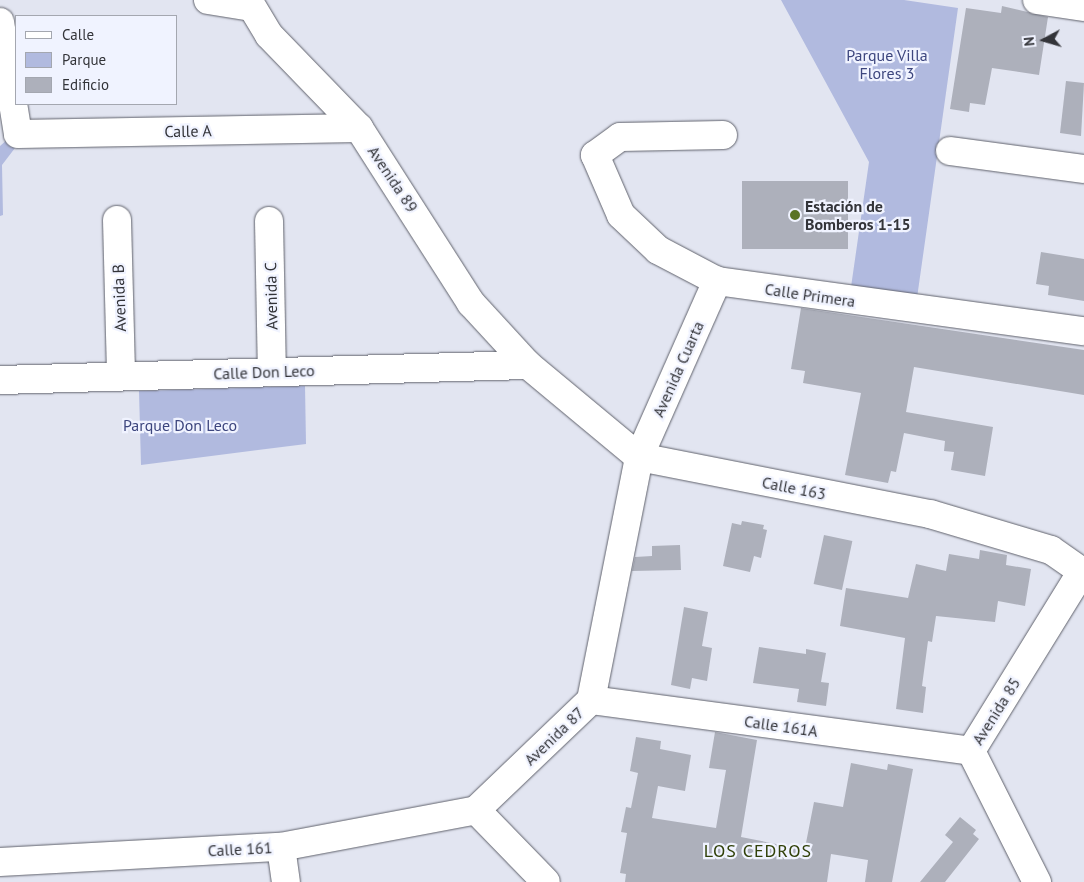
<!DOCTYPE html>
<meta charset="utf-8">
<style>
body{margin:0}
#map{position:relative;width:1084px;height:882px;overflow:hidden;background:#e2e5f1;font-family:"PT Sans",sans-serif}
div>[style]{position:absolute}
.green>*{inset:0;background:#b1badf}
.building>*{inset:0;background:#adb0bb;transform-origin:0 0}
.roads{filter:drop-shadow(0 0 1px #60626c) drop-shadow(0 0 1px #60626c)}
.minor>*{height:28px;margin:-14px;padding:0 14px;transform-origin:14px;border-radius:14px;background:#fff}
.dots>*{width:14px;height:14px;translate:-50% -50%;box-sizing:border-box;border:2px solid #f0f3ff;border-radius:50%}
span{translate:-50% -50%;white-space:nowrap;text-align:center;line-height:1.15;-webkit-text-stroke:4.5px #f0f3ff;paint-order:stroke}
.park-label{font-size:16px;color:#3d467e}
.street-label{font-size:16px;color:#333439}
.poi-label{font-size:16px;color:#333439;font-weight:700}
.left{translate:0 -50%;text-align:left}
.neighbourhood-label{font-size:18px;color:#304008;letter-spacing:1px}
.legend{position:absolute;left:15px;top:15px;width:162px;height:90px;box-sizing:border-box;background:#f0f3ff;border:1px solid #a4a7b0;margin:0;padding:6px 9px;list-style:none;font-size:15px;color:#333439}
.legend li{display:flex;align-items:center;gap:10px;height:25px}
.legend b{width:25px;border:1px solid #a4a7b0}
.north{position:absolute;left:1019px;top:15px;width:50px;height:50px;-webkit-text-stroke:4px #f0f3ff;paint-order:stroke;rotate:264deg;font-size:14px;font-weight:700;line-height:20px;text-align:center;color:#333439}
.north::after{content:'';display:block;margin:auto;width:18px;height:22px;background:#333439;clip-path:polygon(50% 0,100% 100%,50% 72%,0 100%)}
</style>
<div id="map">
<div class="green">
<div style="clip-path:polygon(781px 0,904px 0,958px 8px,917px 298px,851px 287px,869px 162px)"></div>
<div style="clip-path:polygon(8px 139px,15px 148px,2px 165px,3px 215px,0 216px,0 146px)"></div>
<div style="clip-path:polygon(305px 386px,306px 444px,141px 465px,139px 391px)"></div>
</div>
<div class="building">
<div style="clip-path:polygon(1002px 6px,1048px 17px,1039px 75px,992px 68px,985px 105px,970px 103px,969px 112px,950px 109px,966px 8px,1001px 13px)"></div>
<div style="clip-path:polygon(1066px 81px,1084px 83px,1081px 136px,1060px 133px)"></div>
<div style="left:848px;top:181px;width:68px;height:106px;rotate:90deg"></div>
<div style="clip-path:polygon(1041px 252px,1084px 259px,1084px 301px,1048px 295px,1049px 286px,1036px 284px)"></div>
<div style="clip-path:polygon(801px 308px,1084px 350px,1084px 395px,914px 367px,906px 412px,993px 427px,985px 476px,951px 470px,954px 452px,944px 451px,945px 441px,904px 433px,896px 472px,891px 471px,888px 483px,845px 475px,861px 393px,803px 383px,805px 371px,791px 369px)"></div>
<div style="clip-path:polygon(742px 521px,764px 525px,763px 529px,767px 530px,761px 558px,754px 556px,750px 572px,723px 566px,732px 523px,741px 525px)"></div>
<div style="left:824px;top:535px;width:29px;height:50px;rotate:12deg"></div>
<div style="clip-path:polygon(680px 545px,681px 570px,632px 571px,635px 557px,652px 556px,652px 546px)"></div>
<div style="clip-path:polygon(980px 550px,1007px 555px,1006px 565px,1031px 569px,1025px 606px,998px 601px,995px 622px,936px 616px,932px 642px,928px 641px,922px 686px,926px 687px,923px 713px,896px 709px,905px 638px,840px 626px,846px 588px,908px 598px,916px 564px,946px 571px,949px 554px,979px 559px)"></div>
<div style="clip-path:polygon(684px 607px,708px 612px,702px 646px,712px 648px,707px 681px,692px 678px,690px 689px,671px 685px)"></div>
<div style="clip-path:polygon(759px 647px,806px 654px,806px 649px,826px 653px,821px 682px,829px 683px,826px 706px,797px 702px,799px 689px,753px 683px)"></div>
<div style="clip-path:polygon(715px 732px,757px 740px,741px 837px,781px 845px,805px 848px,814px 802px,843px 807px,851px 763px,887px 770px,888px 764px,913px 769px,892px 882px,865px 882px,868px 860px,831px 854px,827px 882px,625px 882px,626px 874px,620px 873px,627px 833px,621px 832px,626px 807px,631px 808px,638px 773px,630px 771px,636px 737px,661px 741px,660px 749px,691px 755px,685px 791px,658px 786px,652px 818px,716px 828px,726px 770px,709px 768px)"></div>
<div style="clip-path:polygon(960px 817px,976px 830px,973px 834px,979px 839px,945px 882px,920px 882px,953px 842px,945px 835px)"></div>
</div>
<div class="roads">
<div class="minor">
<div style="left:208px;top:0;width:44px;rotate:9.2deg"></div>
<div style="left:248px;top:0;width:41px;rotate:59deg"></div>
<div style="left:269px;top:35px;width:129px;rotate:45.9deg"></div>
<div style="left:359px;top:128px;width:208px;rotate:57.4deg"></div>
<div style="left:471px;top:303px;width:84px;rotate:47.4deg"></div>
<div style="left:528px;top:365px;width:144px;rotate:39.7deg"></div>
<div style="left:639px;top:457px;width:297px;rotate:11.1deg"></div>
<div style="left:930px;top:514px;width:126px;rotate:16.6deg"></div>
<div style="left:1051px;top:550px;width:40px;rotate:34.9deg"></div>
<div style="left:1037px;top:0;width:48px;rotate:8.5deg"></div>
<div style="left:0;top:22px;width:113px;rotate:80.9deg"></div>
<div style="left:18px;top:134px;width:341px;rotate:-1deg"></div>
<div style="left:723px;top:135px;width:103px;rotate:178.9deg"></div>
<div style="left:620px;top:137px;width:31px;rotate:144deg"></div>
<div style="left:595px;top:155px;width:65px;rotate:66.6deg"></div>
<div style="left:621px;top:215px;width:51px;rotate:43.4deg"></div>
<div style="left:658px;top:250px;width:67px;rotate:27.7deg"></div>
<div style="left:717px;top:281px;width:370px;rotate:7.8deg"></div>
<div style="left:950px;top:151px;width:135px;rotate:7.7deg"></div>
<div style="left:117px;top:220px;width:156px;rotate:88.5deg"></div>
<div style="left:269px;top:221px;width:151px;rotate:88.9deg"></div>
<div style="left:0;top:380px;width:528px;rotate:-1.63deg"></div>
<div style="left:591px;top:700px;width:383px;rotate:7.6deg"></div>
<div style="left:971px;top:751px;width:211px;rotate:-58.3deg"></div>
<div style="left:971px;top:751px;width:147px;rotate:63.3deg"></div>
<div style="left:476px;top:810px;width:159px;rotate:-43.7deg"></div>
<div style="left:591px;top:700px;width:248px;rotate:-78.8deg"></div>
<div style="left:639px;top:457px;width:193px;rotate:-66.1deg"></div>
<div style="left:476px;top:810px;width:100px;rotate:45.8deg"></div>
<div style="left:281px;top:847px;width:35px;rotate:82deg"></div>
<div style="left:0;top:862px;width:281px;rotate:-3.1deg"></div>
<div style="left:281px;top:847px;width:198px;rotate:-10.7deg"></div>
</div>
</div>
<div class="dots">
<div style="left:795px;top:215px;background:#5b7426"></div>
</div>
<div class="park-label">
<span style="left:887px;top:64px">Parque Villa<br>Flores 3</span>
<span style="left:180px;top:425px">Parque Don Leco</span>
</div>
<div class="street-label">
<span style="left:188px;top:131px;rotate:-1deg">Calle A</span>
<span style="left:393px;top:179px;rotate:56deg">Avenida 89</span>
<span style="left:810px;top:295px;rotate:8deg">Calle Primera</span>
<span style="left:271px;top:296px;rotate:-91deg">Avenida C</span>
<span style="left:119px;top:298px;rotate:-92deg">Avenida B</span>
<span style="left:678px;top:369px;rotate:-66deg">Avenida Cuarta</span>
<span style="left:264px;top:372px;rotate:-2deg">Calle Don Leco</span>
<span style="left:794px;top:488px;rotate:11deg">Calle 163</span>
<span style="left:996px;top:711px;rotate:-58deg">Avenida 85</span>
<span style="left:781px;top:726px;rotate:8deg">Calle 161A</span>
<span style="left:554px;top:736px;rotate:-44deg">Avenida 87</span>
<span style="left:240px;top:849px;rotate:-3deg">Calle 161</span>
</div>
<div class="poi-label">
<span class="left" style="left:805px;top:215px">Estación de<br>Bomberos 1-15</span>
</div>
<div class="neighbourhood-label">
<span style="left:758px;top:851px">LOS CEDROS</span>
</div>
<ul class="legend">
<li><b style="height:6px;background:#fff"></b>Calle</li>
<li><b style="height:14px;background:#b1badf"></b>Parque</li>
<li><b style="height:14px;background:#adb0bb"></b>Edificio</li>
</ul>
<div class="north">N</div>
</div>
